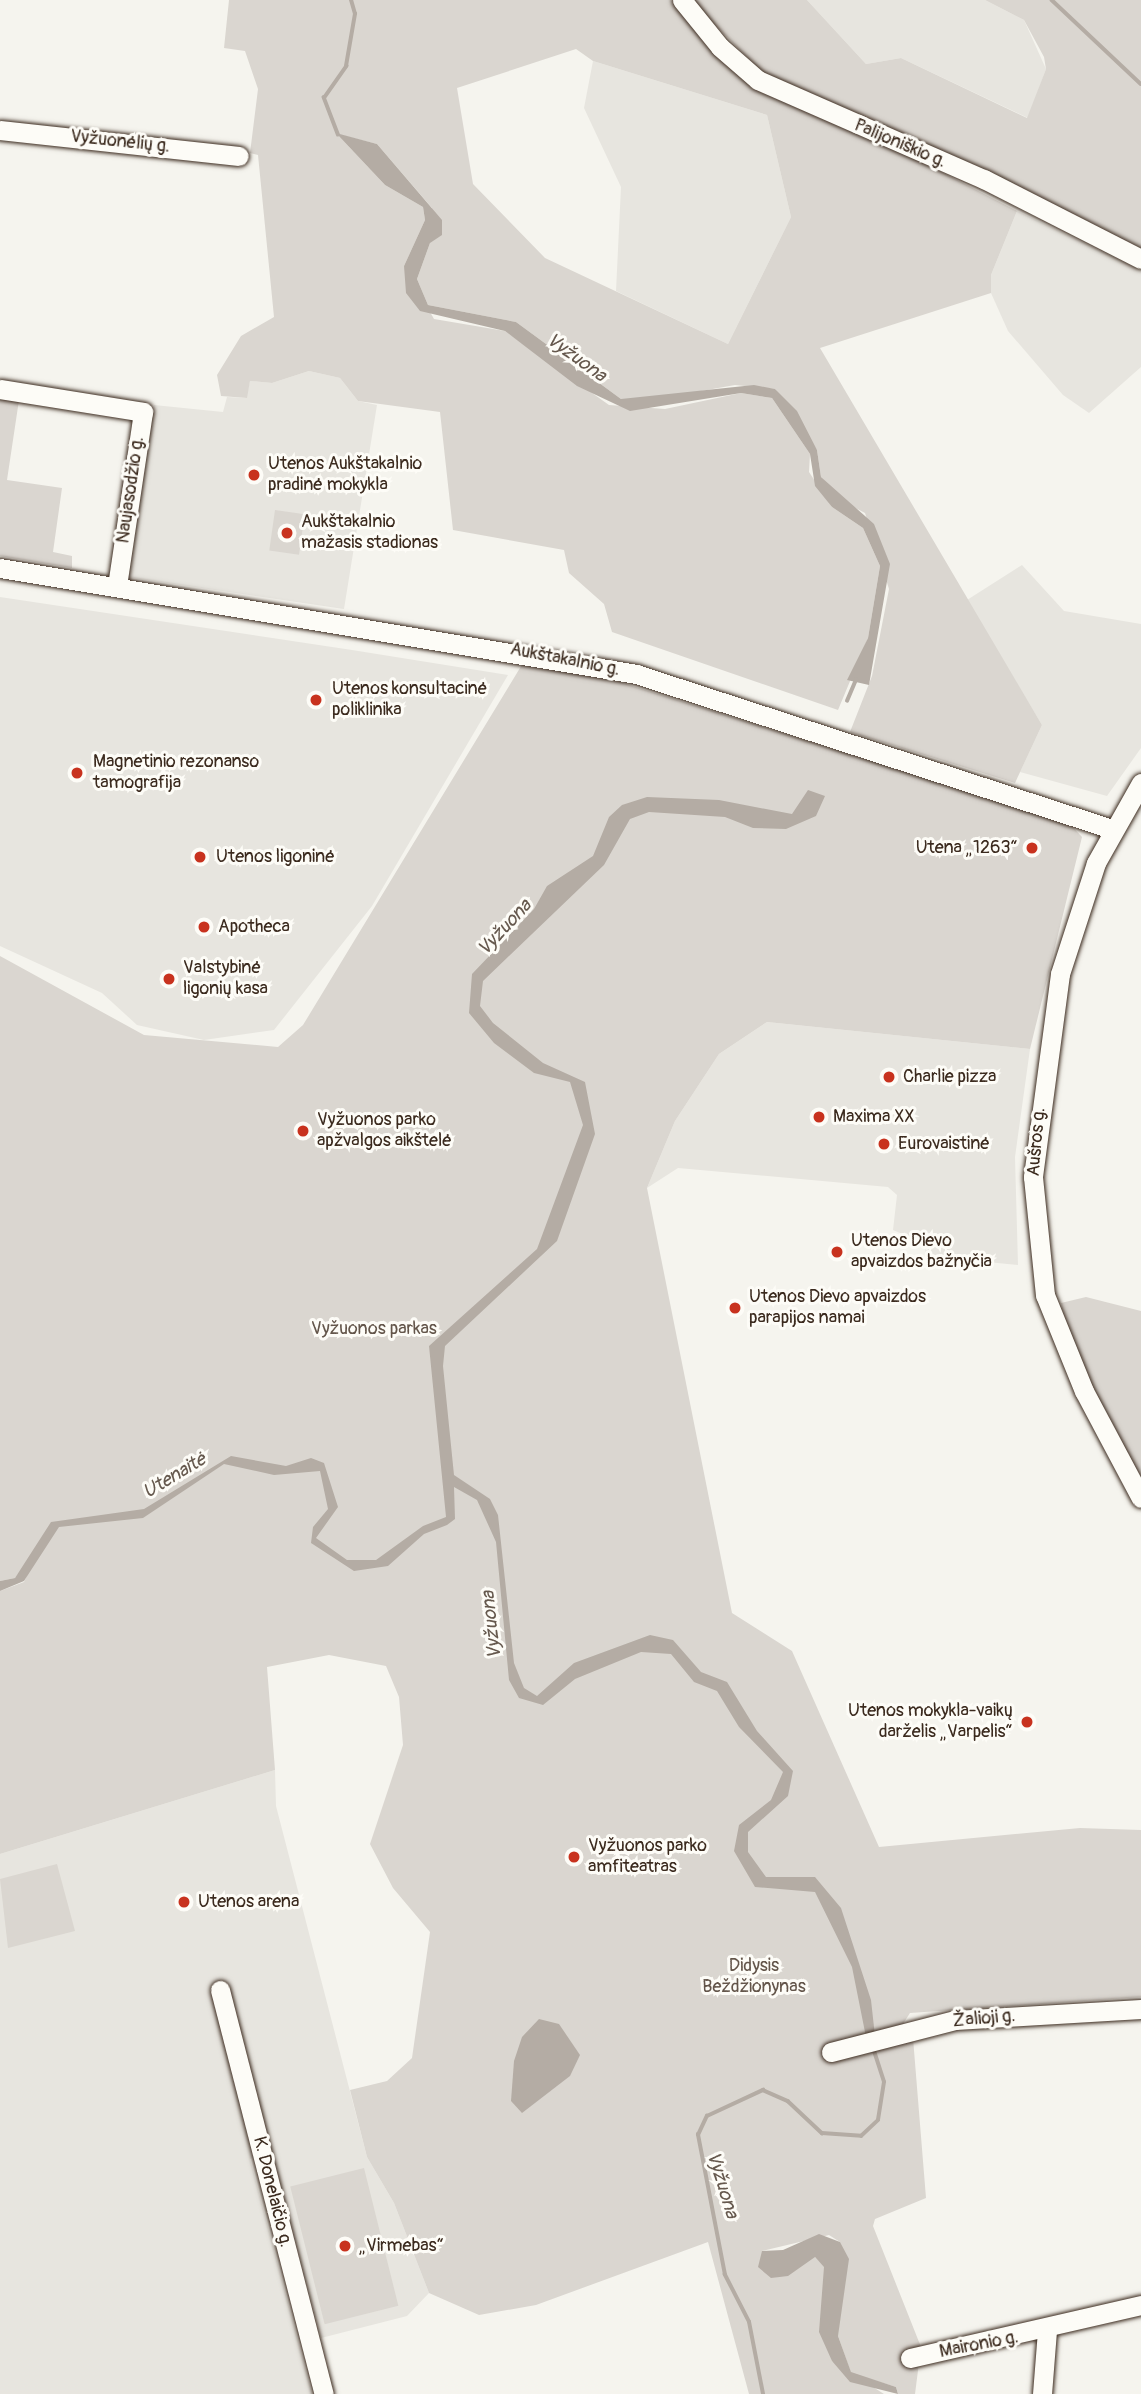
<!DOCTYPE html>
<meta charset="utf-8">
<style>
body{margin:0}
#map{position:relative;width:1141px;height:2394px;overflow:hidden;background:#f5f4ee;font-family:Pangolin,sans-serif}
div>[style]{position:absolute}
.built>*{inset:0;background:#e7e5df}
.green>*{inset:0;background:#dad6d0;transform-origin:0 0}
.water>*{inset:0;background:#b4aca4}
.stream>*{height:3.5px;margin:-1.75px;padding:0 1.75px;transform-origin:1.75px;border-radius:1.75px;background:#b4aca4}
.roads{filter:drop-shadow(0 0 2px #3b2a1e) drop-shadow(0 0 2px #3b2a1e)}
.minor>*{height:19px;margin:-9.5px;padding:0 9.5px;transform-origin:9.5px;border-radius:9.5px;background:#fdfcf7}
.dots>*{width:19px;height:19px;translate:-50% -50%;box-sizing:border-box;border:4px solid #fdfcf7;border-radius:50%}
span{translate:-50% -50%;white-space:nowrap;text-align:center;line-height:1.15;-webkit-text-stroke:6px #fdfcf7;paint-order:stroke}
.street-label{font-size:18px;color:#3b2a1e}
.poi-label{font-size:18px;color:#3b2a1e}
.left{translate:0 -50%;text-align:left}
.right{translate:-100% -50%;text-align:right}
.park-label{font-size:18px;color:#63554a}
.water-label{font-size:19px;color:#65584d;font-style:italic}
</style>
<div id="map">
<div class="built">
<div style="clip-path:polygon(807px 0,985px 0,1024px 20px,1046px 69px,1028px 118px,901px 58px,866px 64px)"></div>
<div style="clip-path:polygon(593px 61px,767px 115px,791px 217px,728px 344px,616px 291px,621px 187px,584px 108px)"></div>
<div style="clip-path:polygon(1017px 211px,1141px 270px,1141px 367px,1089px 413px,1063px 395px,1008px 331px,991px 293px,991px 275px)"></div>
<div style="clip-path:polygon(309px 371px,340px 378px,358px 401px,377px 405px,344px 609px,127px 577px,154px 405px,223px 412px,227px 397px,246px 398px,250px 381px,272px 383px)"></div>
<div style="clip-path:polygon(1022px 565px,1064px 611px,1141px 624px,1141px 748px,1107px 796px,1020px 772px,1042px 725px,967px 600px)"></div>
<div style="clip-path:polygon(0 597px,352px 650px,508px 675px,372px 906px,274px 1030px,204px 1040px,137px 1025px,102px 993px,0 946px)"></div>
<div style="clip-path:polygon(767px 1022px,1030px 1049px,1015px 1157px,1018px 1265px,925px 1256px,926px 1244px,893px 1230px,897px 1195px,888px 1187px,678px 1168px,647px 1188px,675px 1121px,719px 1054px)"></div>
<div style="clip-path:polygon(275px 1770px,276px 1806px,367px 2157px,394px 2203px,429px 2293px,407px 2316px,321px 2338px,272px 2152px,250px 2159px,312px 2394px,0 2394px,0 1854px)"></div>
</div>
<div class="green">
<div style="clip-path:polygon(evenodd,229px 0,671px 0,717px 56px,1017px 211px,991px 275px,991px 293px,820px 348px,1042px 725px,1015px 783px,850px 732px,872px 676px,889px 589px,865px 513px,844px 502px,821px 477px,817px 450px,775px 389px,735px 385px,645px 401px,621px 399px,516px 322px,428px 305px,417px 279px,430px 243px,432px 208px,377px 144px,337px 134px,385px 185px,423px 207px,425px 220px,404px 266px,434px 319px,505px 331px,609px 405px,665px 409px,741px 393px,772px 398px,810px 454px,809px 472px,832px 507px,863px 528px,880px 566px,868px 638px,838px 710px,612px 632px,604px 604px,569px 573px,564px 550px,453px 530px,440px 412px,358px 401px,340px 378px,309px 371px,272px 383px,250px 381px,247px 398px,221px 396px,217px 375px,241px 336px,274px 317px,258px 155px,250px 153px,258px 89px,245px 51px,224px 48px,229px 0,576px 49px,593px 61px,767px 115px,791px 217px,728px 344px,545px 258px,473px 184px,457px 88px,576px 49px)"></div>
<div style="clip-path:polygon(690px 0,807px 0,866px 64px,901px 58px,1027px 118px,1046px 69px,1044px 57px,1024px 20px,985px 0,1141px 0,1141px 252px,763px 73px)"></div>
<div style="clip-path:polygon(0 396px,19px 400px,7px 480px,62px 488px,53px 552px,72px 556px,72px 568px,0 556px)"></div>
<div style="left:275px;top:510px;width:30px;height:41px;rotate:8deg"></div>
<div style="clip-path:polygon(523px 663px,610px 679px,1069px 823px,1082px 837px,1030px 1049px,767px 1022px,719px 1054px,675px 1121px,647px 1188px,732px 1613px,792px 1651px,879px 1847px,1080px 1828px,1141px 1830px,1141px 1997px,910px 2013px,894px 2038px,913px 2038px,926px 2198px,875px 2219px,873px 2226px,921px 2347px,915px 2394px,898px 2394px,896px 2387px,851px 2373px,838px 2336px,840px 2242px,829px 2235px,762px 2251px,815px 2257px,824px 2266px,832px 2361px,884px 2394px,749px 2394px,708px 2242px,536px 2305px,479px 2315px,429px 2293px,394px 2203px,367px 2157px,350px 2090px,387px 2081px,412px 2058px,430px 1932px,393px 1888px,370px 1844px,403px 1745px,399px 1697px,386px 1666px,329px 1655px,267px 1667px,275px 1770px,0 1854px,0 1591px,24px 1582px,29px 1571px,24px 1566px,15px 1578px,0 1581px,0 956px,144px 1035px,278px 1047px,303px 1025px)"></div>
<div style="clip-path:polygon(1086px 1297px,1141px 1311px,1141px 1484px,1069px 1344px,1061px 1303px)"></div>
<div style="clip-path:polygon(57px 1864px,75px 1931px,8px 1948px,0 1879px)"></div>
<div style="left:364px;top:2168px;width:142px;height:76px;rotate:76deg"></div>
</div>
<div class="water">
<div style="clip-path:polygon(336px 133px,377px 144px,442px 220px,442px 235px,430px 243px,417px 279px,428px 305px,516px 322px,621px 399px,754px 385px,775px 389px,797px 411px,817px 450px,821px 477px,874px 524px,890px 564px,869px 685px,847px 680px,868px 638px,880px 566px,863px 528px,832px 507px,815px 486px,810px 454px,772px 398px,741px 393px,630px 411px,577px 386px,505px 331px,420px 311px,406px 293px,404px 266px,425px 220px,423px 207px,385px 185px)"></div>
<div style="clip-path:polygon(808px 790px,825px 796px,816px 816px,786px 829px,753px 828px,725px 817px,649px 812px,630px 819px,604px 865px,483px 981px,480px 1006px,493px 1023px,543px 1063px,585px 1082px,595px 1134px,557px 1241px,445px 1346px,443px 1366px,454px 1475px,490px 1499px,498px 1515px,514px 1663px,524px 1688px,537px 1696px,574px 1663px,650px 1635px,673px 1640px,701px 1672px,727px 1682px,757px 1731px,793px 1771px,788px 1796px,748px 1832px,748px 1852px,766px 1877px,815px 1877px,841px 1908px,871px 2000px,876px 2045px,868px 2047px,852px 1967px,815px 1892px,755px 1887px,734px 1851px,739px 1825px,771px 1800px,783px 1772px,739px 1727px,717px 1691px,694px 1682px,671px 1654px,641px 1652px,575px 1679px,543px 1705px,519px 1698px,509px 1680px,496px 1542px,477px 1500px,454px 1487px,455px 1519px,447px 1525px,424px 1534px,388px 1566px,354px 1571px,311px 1543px,313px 1527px,328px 1509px,320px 1471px,274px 1475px,224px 1464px,143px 1518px,59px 1527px,24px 1581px,0 1591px,0 1581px,15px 1578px,51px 1522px,144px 1509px,231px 1456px,286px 1466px,311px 1458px,324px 1463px,338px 1507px,316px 1538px,347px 1560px,376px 1560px,423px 1526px,446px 1517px,429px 1346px,537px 1249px,583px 1125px,570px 1082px,534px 1073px,494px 1043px,469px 1013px,472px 974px,534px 909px,547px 886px,593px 856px,609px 817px,622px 805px,647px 797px,719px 800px,792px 814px)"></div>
<div style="clip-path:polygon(539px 2019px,559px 2024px,580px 2055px,570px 2076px,522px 2113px,511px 2101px,514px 2061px,522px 2037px)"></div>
<div style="clip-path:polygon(819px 2234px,840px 2242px,849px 2259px,838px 2336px,851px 2372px,896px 2387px,898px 2394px,850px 2382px,832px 2361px,819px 2332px,824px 2267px,815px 2257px,788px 2276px,771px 2278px,758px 2267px,762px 2251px,783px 2250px)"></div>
</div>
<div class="stream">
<div style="left:1052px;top:0;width:122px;rotate:43.3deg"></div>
<div style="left:338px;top:135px;width:40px;rotate:-111deg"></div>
<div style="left:324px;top:98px;width:39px;rotate:-55deg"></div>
<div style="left:346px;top:66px;width:53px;rotate:-80.2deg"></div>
<div style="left:355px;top:14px;width:15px;rotate:-106deg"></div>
<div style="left:847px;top:701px;width:23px;rotate:-67deg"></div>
<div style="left:763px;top:2394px;width:73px;rotate:-101deg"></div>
<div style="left:749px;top:2322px;width:53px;rotate:-117.1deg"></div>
<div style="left:725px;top:2275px;width:143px;rotate:-100.9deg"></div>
<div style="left:698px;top:2135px;width:21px;rotate:-65deg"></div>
<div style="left:707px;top:2116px;width:62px;rotate:-24.9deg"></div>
<div style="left:763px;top:2090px;width:27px;rotate:24deg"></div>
<div style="left:788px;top:2101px;width:47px;rotate:43.3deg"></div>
<div style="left:822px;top:2133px;width:39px;rotate:4deg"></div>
<div style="left:861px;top:2136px;width:23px;rotate:-43deg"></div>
<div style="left:878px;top:2120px;width:38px;rotate:-81deg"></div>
<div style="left:884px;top:2082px;width:36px;rotate:-108deg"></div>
</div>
<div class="roads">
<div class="minor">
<div style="left:682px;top:0;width:60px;rotate:51deg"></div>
<div style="left:720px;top:47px;width:50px;rotate:41deg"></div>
<div style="left:758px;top:80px;width:247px;rotate:23.7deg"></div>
<div style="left:984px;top:179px;width:176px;rotate:27deg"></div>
<div style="left:0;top:130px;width:240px;rotate:6.2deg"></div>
<div style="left:0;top:389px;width:145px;rotate:9.1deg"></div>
<div style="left:143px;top:412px;width:176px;rotate:98.5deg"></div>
<div style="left:0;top:568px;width:645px;rotate:9.46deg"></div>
<div style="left:636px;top:674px;width:501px;rotate:18.04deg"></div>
<div style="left:1141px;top:783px;width:92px;rotate:119.4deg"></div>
<div style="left:1096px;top:863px;width:117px;rotate:108deg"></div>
<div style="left:1060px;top:974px;width:205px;rotate:97.6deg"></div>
<div style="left:1033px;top:1177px;width:119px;rotate:84.2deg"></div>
<div style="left:1045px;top:1295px;width:104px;rotate:67.9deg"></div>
<div style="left:1084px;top:1391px;width:121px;rotate:62deg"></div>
<div style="left:220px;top:1990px;width:417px;rotate:75.6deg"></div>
<div style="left:831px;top:2052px;width:128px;rotate:-14.5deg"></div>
<div style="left:955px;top:2020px;width:186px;rotate:-3.4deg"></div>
<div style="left:910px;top:2358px;width:237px;rotate:-12.9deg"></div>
<div style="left:1042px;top:2394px;width:64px;rotate:-85.5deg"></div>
</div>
</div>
<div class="dots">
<div style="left:254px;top:475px;background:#c8321e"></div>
<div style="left:287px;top:533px;background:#c8321e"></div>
<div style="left:316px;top:700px;background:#c8321e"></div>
<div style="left:77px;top:773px;background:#c8321e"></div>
<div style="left:1032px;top:848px;background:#c8321e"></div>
<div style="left:200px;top:857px;background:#c8321e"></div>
<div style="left:204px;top:927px;background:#c8321e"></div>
<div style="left:169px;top:979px;background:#c8321e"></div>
<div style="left:889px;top:1077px;background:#c8321e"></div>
<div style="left:819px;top:1117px;background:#c8321e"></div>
<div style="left:303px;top:1131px;background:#c8321e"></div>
<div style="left:884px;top:1144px;background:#c8321e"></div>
<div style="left:837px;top:1252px;background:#c8321e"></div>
<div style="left:735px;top:1308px;background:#c8321e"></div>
<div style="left:1027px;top:1722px;background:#c8321e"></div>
<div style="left:574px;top:1857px;background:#c8321e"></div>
<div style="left:184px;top:1902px;background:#c8321e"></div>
<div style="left:345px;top:2246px;background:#c8321e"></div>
</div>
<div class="street-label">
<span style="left:120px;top:142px;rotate:6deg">Vyžuonėlių g.</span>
<span style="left:900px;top:144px;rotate:23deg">Palijoniškio g.</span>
<span style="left:131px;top:490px;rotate:-82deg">Naujasodžio g.</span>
<span style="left:565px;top:660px;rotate:11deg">Aukštakalnio g.</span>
<span style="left:1037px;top:1142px;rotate:-85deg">Aušros g.</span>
<span style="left:984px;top:2019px;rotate:-5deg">Žalioji g.</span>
<span style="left:272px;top:2192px;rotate:76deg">K. Donelaičio g.</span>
<span style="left:979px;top:2345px;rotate:-11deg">Maironio g.</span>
</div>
<div class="poi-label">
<span class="left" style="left:268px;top:475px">Utenos Aukštakalnio<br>pradinė mokykla</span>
<span class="left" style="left:301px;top:533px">Aukštakalnio<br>mažasis stadionas</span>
<span class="left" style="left:332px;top:700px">Utenos konsultacinė<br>poliklinika</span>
<span class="left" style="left:93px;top:773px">Magnetinio rezonanso<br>tamografija</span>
<span class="right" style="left:1018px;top:848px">Utena „1263“</span>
<span class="left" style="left:216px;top:857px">Utenos ligoninė</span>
<span class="left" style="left:218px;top:927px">Apotheca</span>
<span class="left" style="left:183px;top:979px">Valstybinė<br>ligonių kasa</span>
<span class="left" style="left:903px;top:1077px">Charlie pizza</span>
<span class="left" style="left:833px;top:1117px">Maxima XX</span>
<span class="left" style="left:317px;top:1131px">Vyžuonos parko<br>apžvalgos aikštelė</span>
<span class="left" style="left:898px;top:1144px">Eurovaistinė</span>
<span class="left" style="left:851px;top:1252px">Utenos Dievo<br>apvaizdos bažnyčia</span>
<span class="left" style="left:749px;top:1308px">Utenos Dievo apvaizdos<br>parapijos namai</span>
<span class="right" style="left:1013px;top:1722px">Utenos mokykla-vaikų<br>darželis „Varpelis“</span>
<span class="left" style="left:588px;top:1857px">Vyžuonos parko<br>amfiteatras</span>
<span class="left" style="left:198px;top:1902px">Utenos arena</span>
<span class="left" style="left:359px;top:2246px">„Virmebas“</span>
</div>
<div class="park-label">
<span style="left:374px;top:1329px">Vyžuonos parkas</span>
<span style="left:754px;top:1977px">Didysis<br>Beždžionynas</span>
</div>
<div class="water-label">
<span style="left:576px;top:358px;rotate:36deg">Vyžuona</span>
<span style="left:505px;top:928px;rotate:-47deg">Vyžuona</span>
<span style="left:175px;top:1476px;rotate:-31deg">Utenaitė</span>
<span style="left:492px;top:1625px;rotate:-96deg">Vyžuona</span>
<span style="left:722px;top:2185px;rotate:73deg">Vyžuona</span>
</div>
</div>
